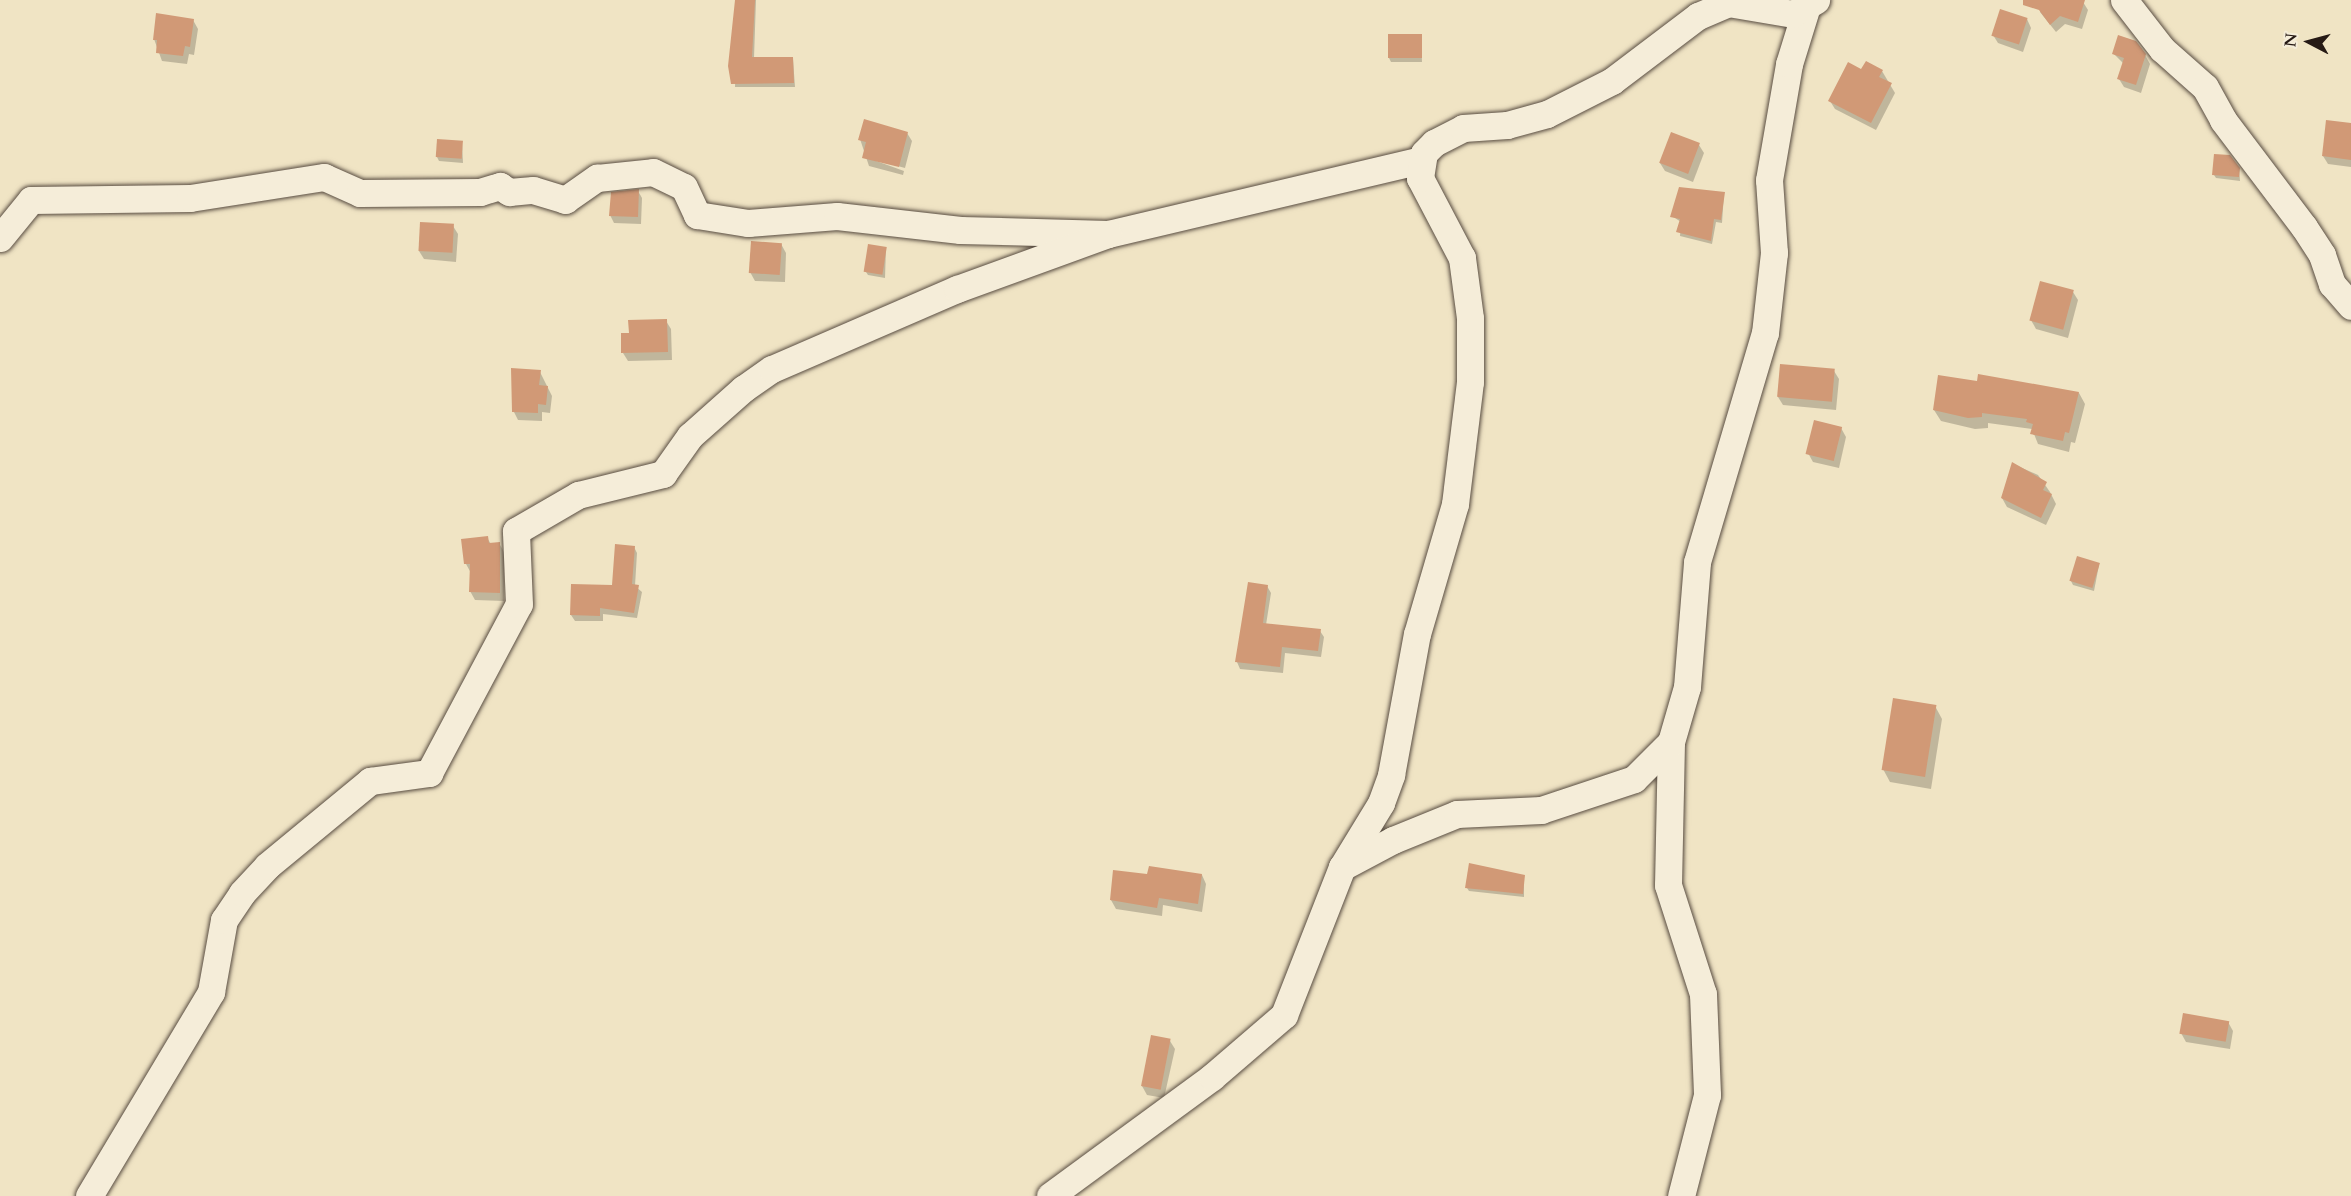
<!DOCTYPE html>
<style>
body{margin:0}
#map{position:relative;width:2351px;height:1196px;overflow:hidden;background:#f0e4c4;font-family:Cardo,serif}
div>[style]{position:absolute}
.shadow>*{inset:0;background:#0003}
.building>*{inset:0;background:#d19976;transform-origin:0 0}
.roads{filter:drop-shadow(0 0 2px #584c41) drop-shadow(0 0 2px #584c41)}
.street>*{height:27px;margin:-13.5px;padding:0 13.5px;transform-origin:13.5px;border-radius:13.5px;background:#f5edd9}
span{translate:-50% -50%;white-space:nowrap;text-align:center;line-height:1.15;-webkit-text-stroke:4.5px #f5edd9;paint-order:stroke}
.north{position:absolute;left:2279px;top:12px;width:60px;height:60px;-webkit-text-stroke:4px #f5edd9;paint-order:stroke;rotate:276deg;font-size:16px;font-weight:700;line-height:24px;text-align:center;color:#261a15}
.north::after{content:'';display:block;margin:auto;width:21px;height:27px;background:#261a15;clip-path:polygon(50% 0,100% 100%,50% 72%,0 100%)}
</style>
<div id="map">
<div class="shadow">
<div style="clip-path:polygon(737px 0,756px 0,754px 58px,793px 59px,795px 87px,735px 87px)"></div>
<div style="clip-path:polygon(2044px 0,2083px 2px,2088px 10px,2082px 29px,2065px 24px,2056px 32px,2040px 12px)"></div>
<div style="clip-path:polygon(2027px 19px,2031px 28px,2023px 52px,1998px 43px,1993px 35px)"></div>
<div style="clip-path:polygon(193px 20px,198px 29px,194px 55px,189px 54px,187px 64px,162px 61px,154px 39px)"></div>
<div style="clip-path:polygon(1421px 36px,1422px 62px,1391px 62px,1389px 58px)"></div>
<div style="clip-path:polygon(2114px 54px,2145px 55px,2150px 64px,2141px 93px,2124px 87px,2119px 79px,2124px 64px)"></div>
<div style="clip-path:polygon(1862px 71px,1882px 71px,1895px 93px,1876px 130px,1835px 109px,1830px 101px)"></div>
<div style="clip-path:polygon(2351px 125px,2351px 167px,2328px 164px,2323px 156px)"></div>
<div style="clip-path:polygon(907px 133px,912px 141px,905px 168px,868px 158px,904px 171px,903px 175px,869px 166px,860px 139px)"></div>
<div style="clip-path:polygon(462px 143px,463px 163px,439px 161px,437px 157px)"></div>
<div style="clip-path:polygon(1699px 145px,1704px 153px,1693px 182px,1665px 171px,1660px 163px)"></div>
<div style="clip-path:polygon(2239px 169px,2240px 181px,2216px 178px,2214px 175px)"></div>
<div style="clip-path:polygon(638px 191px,642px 198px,641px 224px,614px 223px,610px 215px)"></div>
<div style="clip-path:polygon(1724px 194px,1722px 223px,1716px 222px,1712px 244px,1680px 236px,1681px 222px,1672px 216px)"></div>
<div style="clip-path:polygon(453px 226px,458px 234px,456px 262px,424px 259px,419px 251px)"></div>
<div style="clip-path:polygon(781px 244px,786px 253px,785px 282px,755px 281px,750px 272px)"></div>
<div style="clip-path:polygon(886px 248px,885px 278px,868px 275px,866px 272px)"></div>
<div style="clip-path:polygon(2073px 292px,2078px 300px,2068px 338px,2036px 329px,2031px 320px)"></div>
<div style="clip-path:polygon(666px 321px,671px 329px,672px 360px,628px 361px,623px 353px)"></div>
<div style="clip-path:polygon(1834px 371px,1839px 379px,1836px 410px,1783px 405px,1778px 397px)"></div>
<div style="clip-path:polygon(540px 372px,552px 396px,550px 413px,542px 412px,542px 421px,518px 420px,514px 412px)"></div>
<div style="clip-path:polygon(2079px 393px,2085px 404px,2075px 443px,2071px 442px,2069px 452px,2038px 444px,2032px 429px,1988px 423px,1988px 428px,1975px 429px,1941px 421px,1934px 410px)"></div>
<div style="clip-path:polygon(1841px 428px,1846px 437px,1839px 468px,1813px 462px,1808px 453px)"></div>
<div style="clip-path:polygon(2013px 464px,2038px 475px,2050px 492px,2056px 504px,2046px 525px,2007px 507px,2002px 498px)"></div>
<div style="clip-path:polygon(487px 538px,491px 544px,499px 543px,504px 552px,504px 601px,475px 600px,470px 591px,471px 573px,466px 564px)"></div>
<div style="clip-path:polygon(634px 547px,637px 553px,635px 586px,642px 592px,637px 618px,603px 614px,603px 621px,575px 621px,571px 615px,614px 586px)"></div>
<div style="clip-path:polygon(2099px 565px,2094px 591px,2073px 585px,2071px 581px)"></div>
<div style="clip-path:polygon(1250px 584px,1267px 586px,1271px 593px,1266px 625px,1320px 631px,1324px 637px,1321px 657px,1285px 653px,1283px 673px,1240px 669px,1237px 662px)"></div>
<div style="clip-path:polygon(1935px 706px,1942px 719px,1931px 789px,1890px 782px,1883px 769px)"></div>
<div style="clip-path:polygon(1149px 875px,1202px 875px,1206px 884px,1202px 912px,1163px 905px,1162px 916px,1116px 909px,1111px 900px)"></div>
<div style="clip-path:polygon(1524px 876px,1524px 897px,1469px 891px,1467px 888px)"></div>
<div style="clip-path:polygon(2228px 1022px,2233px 1031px,2230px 1049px,2186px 1042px,2181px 1033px)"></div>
<div style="clip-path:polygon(1170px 1041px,1175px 1049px,1164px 1098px,1147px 1095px,1142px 1086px)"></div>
</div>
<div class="building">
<div style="clip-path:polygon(735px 0,755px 0,752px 57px,793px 57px,794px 83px,731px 84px,728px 66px)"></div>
<div style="clip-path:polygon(2023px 0,2085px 0,2078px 22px,2060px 16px,2050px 25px,2039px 10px,2023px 5px)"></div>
<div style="left:2000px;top:9px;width:29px;height:28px;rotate:18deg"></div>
<div style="clip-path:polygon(156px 13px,194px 19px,190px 47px,185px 46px,183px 56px,156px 53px,157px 40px,153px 40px)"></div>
<div style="left:1388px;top:34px;width:34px;height:24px"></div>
<div style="clip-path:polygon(2118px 35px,2136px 41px,2146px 54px,2136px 85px,2117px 79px,2124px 58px,2112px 54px)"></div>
<div style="clip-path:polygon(1866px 61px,1883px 70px,1879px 77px,1892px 83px,1871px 123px,1828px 101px,1848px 62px,1861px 69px)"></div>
<div style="clip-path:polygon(864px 119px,908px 132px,899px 167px,862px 158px,866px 142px,858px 140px)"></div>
<div style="clip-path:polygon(2326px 120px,2351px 123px,2351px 160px,2322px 156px)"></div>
<div style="left:1671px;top:132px;width:31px;height:33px;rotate:21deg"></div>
<div style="left:437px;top:139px;width:26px;height:18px;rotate:4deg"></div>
<div style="clip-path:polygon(2214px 154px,2230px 155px,2240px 168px,2239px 177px,2212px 175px)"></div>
<div style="clip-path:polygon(1679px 187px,1725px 192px,1721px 220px,1714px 219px,1711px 241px,1676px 232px,1680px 219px,1670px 217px)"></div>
<div style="clip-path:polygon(639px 189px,638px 217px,609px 216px,611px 192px)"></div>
<div style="left:420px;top:222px;width:34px;height:29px;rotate:3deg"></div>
<div style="left:751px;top:241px;width:31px;height:32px;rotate:4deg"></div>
<div style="left:868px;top:244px;width:19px;height:28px;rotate:9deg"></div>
<div style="left:2040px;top:281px;width:35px;height:41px;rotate:15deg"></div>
<div style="clip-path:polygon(667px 319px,668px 352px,621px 353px,621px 333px,629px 333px,628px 320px)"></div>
<div style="left:1780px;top:364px;width:55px;height:33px;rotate:5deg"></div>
<div style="clip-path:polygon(511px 368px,541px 370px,539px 385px,548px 386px,546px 405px,538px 404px,538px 413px,512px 412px)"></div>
<div style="clip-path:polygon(1978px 374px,2079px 392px,2069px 433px,2065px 432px,2063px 441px,2030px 434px,2033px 424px,2026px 422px,2027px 419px,1982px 413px,1982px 417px,1968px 418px,1933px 410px,1938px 375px,1977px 381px)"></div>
<div style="left:1814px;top:420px;width:29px;height:35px;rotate:14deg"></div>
<div style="clip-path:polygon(2012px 462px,2047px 482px,2043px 490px,2052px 494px,2041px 518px,2001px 498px)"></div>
<div style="clip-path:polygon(488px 536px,489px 543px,500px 542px,500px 593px,469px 592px,470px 564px,464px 564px,461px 539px)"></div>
<div style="clip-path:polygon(615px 544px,635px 546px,632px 584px,639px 585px,634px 613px,600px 608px,600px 616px,570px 615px,571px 584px,612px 585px)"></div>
<div style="left:2077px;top:556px;width:24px;height:26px;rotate:17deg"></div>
<div style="clip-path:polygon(1248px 582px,1268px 585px,1263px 623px,1321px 629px,1318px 651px,1282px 647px,1280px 667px,1235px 662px)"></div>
<div style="left:1893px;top:698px;width:44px;height:73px;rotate:9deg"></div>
<div style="clip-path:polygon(1469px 863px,1525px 875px,1523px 894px,1465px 888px)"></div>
<div style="clip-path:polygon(1149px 866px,1202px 874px,1198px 904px,1159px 898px,1157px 908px,1110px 900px,1113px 870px,1147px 874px)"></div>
<div style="left:2183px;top:1013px;width:47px;height:21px;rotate:10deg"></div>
<div style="left:1151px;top:1035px;width:20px;height:52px;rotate:11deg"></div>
</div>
<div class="roads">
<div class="street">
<div style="left:2124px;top:0;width:62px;rotate:52.2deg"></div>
<div style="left:2162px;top:49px;width:57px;rotate:41.5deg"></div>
<div style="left:2205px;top:87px;width:38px;rotate:61deg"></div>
<div style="left:2223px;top:120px;width:134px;rotate:52.9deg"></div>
<div style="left:2304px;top:227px;width:33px;rotate:57deg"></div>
<div style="left:2322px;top:255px;width:31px;rotate:71deg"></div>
<div style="left:2332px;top:284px;width:29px;rotate:49deg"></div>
<div style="left:0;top:238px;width:49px;rotate:-50.8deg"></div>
<div style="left:31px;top:200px;width:159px;rotate:-0.7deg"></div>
<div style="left:190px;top:198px;width:136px;rotate:-8.9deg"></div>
<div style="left:324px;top:177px;width:39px;rotate:24deg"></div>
<div style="left:360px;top:193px;width:120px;rotate:-0.5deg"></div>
<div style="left:480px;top:192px;width:21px;rotate:-17deg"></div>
<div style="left:500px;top:186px;width:11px;rotate:34deg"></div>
<div style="left:509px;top:192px;width:24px;rotate:-5deg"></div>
<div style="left:533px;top:190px;width:34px;rotate:17deg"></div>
<div style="left:565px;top:200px;width:39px;rotate:-35deg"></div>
<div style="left:597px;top:178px;width:56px;rotate:-6.1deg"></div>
<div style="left:653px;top:172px;width:34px;rotate:26deg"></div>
<div style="left:684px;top:187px;width:31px;rotate:65deg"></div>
<div style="left:697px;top:215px;width:52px;rotate:8.9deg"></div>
<div style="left:748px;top:223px;width:89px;rotate:-4.5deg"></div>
<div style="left:837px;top:216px;width:124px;rotate:6.5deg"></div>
<div style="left:960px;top:230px;width:148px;rotate:1.5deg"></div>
<div style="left:1108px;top:234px;width:322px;rotate:-13.3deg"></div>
<div style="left:1671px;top:742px;width:143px;rotate:91.2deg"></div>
<div style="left:1668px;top:885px;width:114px;rotate:72.2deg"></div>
<div style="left:1703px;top:994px;width:101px;rotate:87.7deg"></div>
<div style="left:1707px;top:1095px;width:104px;rotate:104.4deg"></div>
<div style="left:1342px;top:867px;width:58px;rotate:-27.9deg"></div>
<div style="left:1393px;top:840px;width:69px;rotate:-22.1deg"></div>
<div style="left:1457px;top:814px;width:84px;rotate:-2.7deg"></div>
<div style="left:1541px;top:810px;width:98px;rotate:-18.4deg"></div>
<div style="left:1634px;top:779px;width:52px;rotate:-45deg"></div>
<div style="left:1671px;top:742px;width:57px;rotate:-73.8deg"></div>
<div style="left:1687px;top:687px;width:125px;rotate:-85.4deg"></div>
<div style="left:1697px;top:562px;width:239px;rotate:-73.5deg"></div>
<div style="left:1765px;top:333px;width:81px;rotate:-83.6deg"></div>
<div style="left:1774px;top:253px;width:73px;rotate:-93.9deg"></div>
<div style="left:1769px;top:180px;width:118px;rotate:-80.2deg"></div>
<div style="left:1789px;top:64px;width:61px;rotate:-72.8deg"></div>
<div style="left:89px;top:1196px;width:238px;rotate:-59.1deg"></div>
<div style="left:211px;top:992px;width:73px;rotate:-79.8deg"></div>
<div style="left:224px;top:920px;width:32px;rotate:-56deg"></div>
<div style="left:242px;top:893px;width:37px;rotate:-47deg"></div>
<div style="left:267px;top:866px;width:134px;rotate:-39.5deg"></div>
<div style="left:370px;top:781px;width:60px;rotate:-7.7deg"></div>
<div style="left:429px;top:773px;width:191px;rotate:-62deg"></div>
<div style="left:519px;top:604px;width:73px;rotate:-92.4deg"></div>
<div style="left:516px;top:531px;width:72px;rotate:-30.1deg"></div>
<div style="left:578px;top:495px;width:88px;rotate:-13.9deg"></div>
<div style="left:663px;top:474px;width:47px;rotate:-54.6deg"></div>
<div style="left:690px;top:436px;width:71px;rotate:-41.6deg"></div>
<div style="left:743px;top:389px;width:35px;rotate:-35deg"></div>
<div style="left:772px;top:369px;width:202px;rotate:-23.4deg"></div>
<div style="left:957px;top:289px;width:161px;rotate:-20deg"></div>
<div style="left:1050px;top:1196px;width:201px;rotate:-36.3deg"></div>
<div style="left:1212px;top:1077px;width:95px;rotate:-40.7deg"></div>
<div style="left:1284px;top:1015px;width:159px;rotate:-68.6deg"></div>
<div style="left:1342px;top:867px;width:75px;rotate:-58.6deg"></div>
<div style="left:1381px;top:803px;width:30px;rotate:-70deg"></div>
<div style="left:1391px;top:775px;width:143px;rotate:-79.6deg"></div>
<div style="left:1417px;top:634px;width:135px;rotate:-73.7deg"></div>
<div style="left:1455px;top:504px;width:123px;rotate:-83deg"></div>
<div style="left:1470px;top:382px;width:64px;rotate:-90deg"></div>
<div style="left:1470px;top:318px;width:61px;rotate:-97.6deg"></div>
<div style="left:1462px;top:258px;width:90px;rotate:-117.7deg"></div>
<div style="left:1420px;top:178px;width:25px;rotate:-81deg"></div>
<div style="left:1424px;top:153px;width:14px;rotate:-45deg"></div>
<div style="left:1434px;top:143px;width:33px;rotate:-27deg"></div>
<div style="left:1463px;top:128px;width:44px;rotate:-3.9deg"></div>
<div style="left:1507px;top:125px;width:41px;rotate:-15.4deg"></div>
<div style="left:1547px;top:114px;width:73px;rotate:-26.9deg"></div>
<div style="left:1612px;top:81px;width:108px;rotate:-37.1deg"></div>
<div style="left:1698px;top:16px;width:33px;rotate:-23deg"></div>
<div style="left:1728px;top:3px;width:66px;rotate:9.6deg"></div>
<div style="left:1793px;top:14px;width:27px;rotate:-31deg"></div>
</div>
</div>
<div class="north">N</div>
</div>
